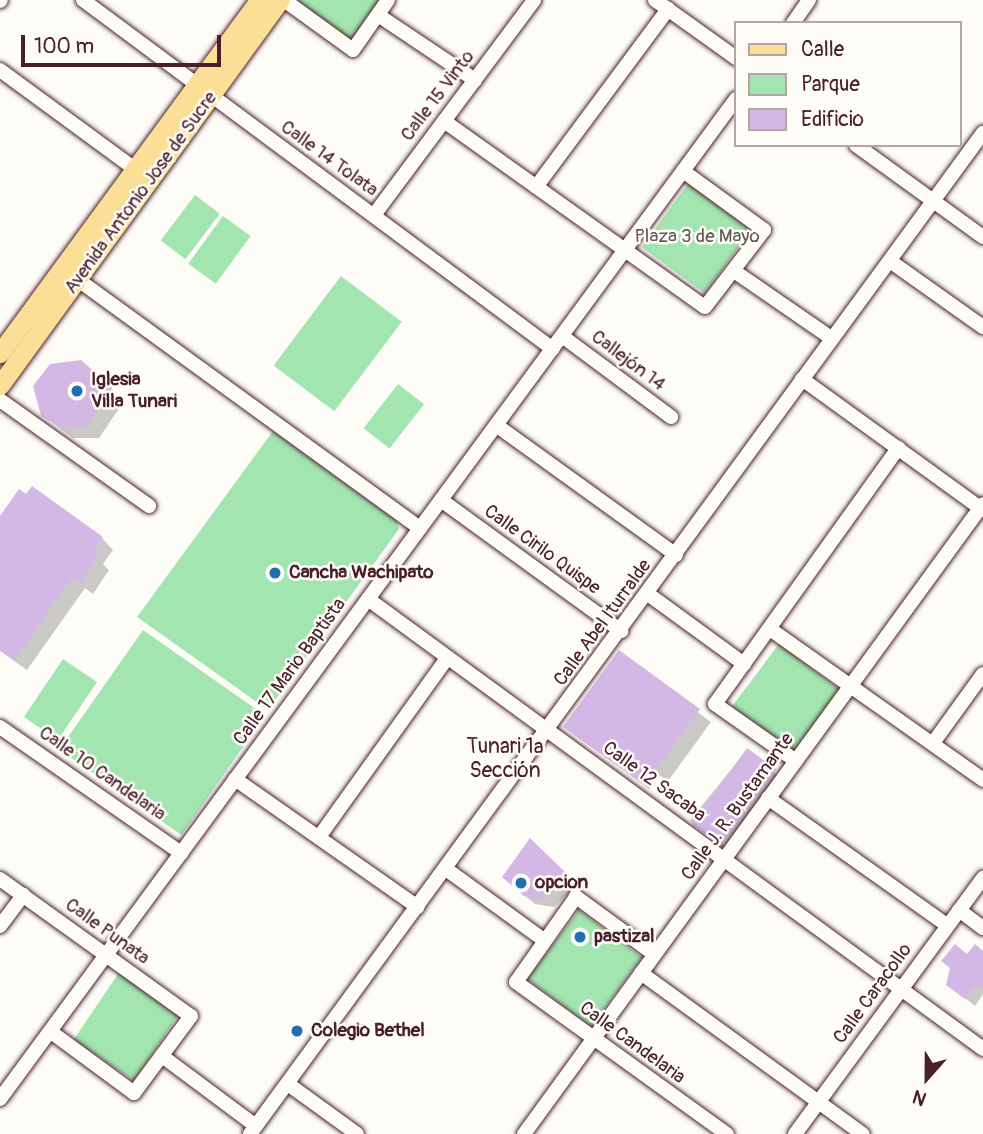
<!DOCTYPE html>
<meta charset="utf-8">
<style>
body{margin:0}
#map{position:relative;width:983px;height:1134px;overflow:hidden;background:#fdfcf7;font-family:Pangolin,sans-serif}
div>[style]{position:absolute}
.green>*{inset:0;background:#a2e5b0;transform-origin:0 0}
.shadow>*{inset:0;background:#0003;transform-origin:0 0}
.building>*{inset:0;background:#d3b8e6;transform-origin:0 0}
.roads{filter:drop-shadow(0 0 2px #4a1f2b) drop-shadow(0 0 2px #4a1f2b)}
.minor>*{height:14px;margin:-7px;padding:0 7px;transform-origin:7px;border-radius:7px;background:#fdfcf7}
.major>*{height:19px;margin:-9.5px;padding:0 9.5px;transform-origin:9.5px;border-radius:9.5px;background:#fbdf96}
.dots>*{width:19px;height:19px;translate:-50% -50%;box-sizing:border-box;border:4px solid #fdfcf7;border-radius:50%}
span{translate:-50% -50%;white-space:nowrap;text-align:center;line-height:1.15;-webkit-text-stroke:5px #fdfcf7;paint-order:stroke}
.street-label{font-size:19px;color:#4a1f2b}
.park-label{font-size:19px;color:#645a53}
.poi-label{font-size:19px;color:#4a1f2b;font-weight:700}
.left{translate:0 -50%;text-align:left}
.neighbourhood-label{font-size:21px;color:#4a1f2b}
.legend{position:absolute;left:734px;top:21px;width:228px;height:126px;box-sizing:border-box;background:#fdfcf7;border:2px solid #b5a4a5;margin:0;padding:9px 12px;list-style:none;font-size:21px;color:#4a1f2b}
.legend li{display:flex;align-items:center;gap:14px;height:35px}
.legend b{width:35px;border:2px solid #b5a4a5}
.north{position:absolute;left:892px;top:1043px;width:70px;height:70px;-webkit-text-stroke:5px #fdfcf7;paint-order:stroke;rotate:201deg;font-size:19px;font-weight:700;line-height:28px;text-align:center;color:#4a1f2b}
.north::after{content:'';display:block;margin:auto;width:24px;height:32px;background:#4a1f2b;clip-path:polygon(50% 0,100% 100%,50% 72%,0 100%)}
.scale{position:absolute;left:21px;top:35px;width:200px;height:32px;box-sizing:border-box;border:4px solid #4a1f2b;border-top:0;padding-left:9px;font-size:21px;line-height:24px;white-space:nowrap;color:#4a1f2b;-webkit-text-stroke:5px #fdfcf7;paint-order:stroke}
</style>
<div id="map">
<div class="green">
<div style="clip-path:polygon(290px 0,384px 0,351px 45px)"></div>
<div style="left:690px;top:181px;width:78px;height:82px;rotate:36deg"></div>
<div style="left:195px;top:195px;width:31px;height:57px;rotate:37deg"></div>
<div style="left:223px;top:216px;width:34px;height:59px;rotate:36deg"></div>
<div style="left:341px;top:276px;width:76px;height:112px;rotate:37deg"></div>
<div style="left:398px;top:384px;width:33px;height:56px;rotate:38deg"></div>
<div style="clip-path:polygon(273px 431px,397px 521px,399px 529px,268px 710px,137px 617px)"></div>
<div style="left:143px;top:630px;width:149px;height:146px;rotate:35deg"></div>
<div style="left:779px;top:644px;width:78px;height:78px;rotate:37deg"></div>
<div style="left:63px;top:659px;width:41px;height:70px;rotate:34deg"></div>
<div style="left:579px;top:910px;width:79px;height:86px;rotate:37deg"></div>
<div style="left:120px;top:971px;width:73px;height:83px;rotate:34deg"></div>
</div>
<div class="shadow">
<div style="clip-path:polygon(81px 362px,124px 401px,99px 438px,73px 438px,42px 415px)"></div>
<div style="clip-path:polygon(0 519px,102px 538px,113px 550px,103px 564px,109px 570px,93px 594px,85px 588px,27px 670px,0 651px)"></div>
<div style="clip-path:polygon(619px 653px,711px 722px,668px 781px,659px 775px,649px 789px,566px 727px)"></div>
<div style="left:747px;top:750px;width:51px;height:91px;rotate:39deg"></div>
<div style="clip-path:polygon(530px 841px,576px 886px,554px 907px,535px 904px,513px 886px)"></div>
<div style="clip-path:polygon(983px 953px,983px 994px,975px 1006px,948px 985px,967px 957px)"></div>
</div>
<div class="building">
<div style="clip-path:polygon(81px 360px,113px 388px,87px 427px,60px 427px,41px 416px,33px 386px,50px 364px)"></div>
<div style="clip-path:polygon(32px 486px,103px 537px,92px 552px,99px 557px,80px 583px,72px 578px,14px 660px,0 649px,0 516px,19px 489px,26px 494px)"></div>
<div style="clip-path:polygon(619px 650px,700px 709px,655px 770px,651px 767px,640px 782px,563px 727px)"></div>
<div style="left:747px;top:748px;width:36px;height:94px;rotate:36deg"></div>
<div style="clip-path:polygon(530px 838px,569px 876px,545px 899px,524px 896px,502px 877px)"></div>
<div style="clip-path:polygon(955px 944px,967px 954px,975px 944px,983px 951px,983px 987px,974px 986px,965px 999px,946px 985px,950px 968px,941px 961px)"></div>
</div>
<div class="roads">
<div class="minor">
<div style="left:83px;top:0;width:585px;rotate:36.6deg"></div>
<div style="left:284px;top:0;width:85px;rotate:35.9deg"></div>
<div style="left:353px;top:50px;width:61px;rotate:-55deg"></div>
<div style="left:655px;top:0;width:100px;rotate:35.6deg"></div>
<div style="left:0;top:1px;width:1px;rotate:-45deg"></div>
<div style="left:378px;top:15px;width:117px;rotate:33.8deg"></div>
<div style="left:793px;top:23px;width:28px;rotate:-55deg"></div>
<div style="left:0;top:70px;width:177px;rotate:36.3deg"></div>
<div style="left:444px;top:121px;width:320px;rotate:35.5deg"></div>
<div style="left:705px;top:307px;width:97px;rotate:-52.5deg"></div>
<div style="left:764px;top:230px;width:100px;rotate:-143.9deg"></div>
<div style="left:856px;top:145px;width:157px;rotate:35.9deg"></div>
<div style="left:536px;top:187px;width:222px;rotate:-53.4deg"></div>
<div style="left:374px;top:215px;width:268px;rotate:-53.3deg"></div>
<div style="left:890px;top:261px;width:114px;rotate:35.4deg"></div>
<div style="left:734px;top:271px;width:118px;rotate:34.6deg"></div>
<div style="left:77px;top:279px;width:424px;rotate:36deg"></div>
<div style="left:562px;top:336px;width:136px;rotate:36.6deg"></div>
<div style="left:802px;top:379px;width:223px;rotate:35.9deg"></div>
<div style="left:0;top:400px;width:183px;rotate:35.4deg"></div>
<div style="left:496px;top:425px;width:222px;rotate:35.8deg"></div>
<div style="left:441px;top:500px;width:223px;rotate:36deg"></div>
<div style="left:648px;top:594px;width:119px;rotate:36.1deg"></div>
<div style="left:368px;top:599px;width:762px;rotate:36.19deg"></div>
<div style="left:770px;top:629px;width:261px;rotate:35.3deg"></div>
<div style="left:0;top:727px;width:221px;rotate:34.8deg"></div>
<div style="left:933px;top:743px;width:85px;rotate:-54.1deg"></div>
<div style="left:796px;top:761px;width:99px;rotate:-144.9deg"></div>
<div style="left:715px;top:704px;width:315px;rotate:-54.4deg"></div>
<div style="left:235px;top:779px;width:223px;rotate:35deg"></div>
<div style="left:768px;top:798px;width:219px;rotate:35.4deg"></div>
<div style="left:319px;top:837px;width:220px;rotate:-54.4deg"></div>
<div style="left:446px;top:869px;width:122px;rotate:36deg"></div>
<div style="left:0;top:879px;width:235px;rotate:35.7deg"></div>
<div style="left:191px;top:1016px;width:96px;rotate:126.5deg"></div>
<div style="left:134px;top:1093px;width:104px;rotate:-143.6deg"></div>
<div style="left:959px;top:910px;width:30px;rotate:37deg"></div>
<div style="left:0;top:926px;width:39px;rotate:-53deg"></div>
<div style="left:654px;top:954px;width:97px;rotate:-143.8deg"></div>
<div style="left:576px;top:897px;width:104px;rotate:125.2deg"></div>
<div style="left:516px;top:982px;width:260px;rotate:35.8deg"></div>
<div style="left:641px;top:973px;width:274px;rotate:36deg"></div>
<div style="left:162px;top:1056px;width:117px;rotate:36.7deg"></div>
<div style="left:288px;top:1084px;width:85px;rotate:35.9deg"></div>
<div style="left:0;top:1099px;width:1242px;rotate:-53.65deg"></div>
<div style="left:250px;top:1134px;width:1241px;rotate:-53.79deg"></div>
<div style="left:524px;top:1134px;width:779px;rotate:-53.92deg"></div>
<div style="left:795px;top:1134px;width:318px;rotate:-53.7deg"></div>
</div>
<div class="major">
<div style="left:0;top:353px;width:438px;rotate:-53.7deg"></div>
<div style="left:0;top:385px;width:476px;rotate:-54deg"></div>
</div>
</div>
<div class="dots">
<div style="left:77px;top:391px;background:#1f6fb2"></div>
<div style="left:275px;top:573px;background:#1f6fb2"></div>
<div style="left:521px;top:883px;background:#1f6fb2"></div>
<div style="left:580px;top:937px;background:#1f6fb2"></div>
<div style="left:297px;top:1031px;background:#1f6fb2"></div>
</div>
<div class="street-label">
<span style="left:438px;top:96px;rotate:-53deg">Calle 15 Vinto</span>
<span style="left:329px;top:159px;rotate:36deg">Calle 14 Tolata</span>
<span style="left:141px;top:193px;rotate:-54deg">Avenida Antonio Jose de Sucre</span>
<span style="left:628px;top:361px;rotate:37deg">Callejón 14</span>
<span style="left:542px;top:550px;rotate:36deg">Calle Cirilo Quispe</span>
<span style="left:603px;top:623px;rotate:-54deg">Calle Abel Iturralde</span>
<span style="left:290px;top:672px;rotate:-54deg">Calle 17 Mario Baptista</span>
<span style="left:102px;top:774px;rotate:35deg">Calle 10 Candelaria</span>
<span style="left:654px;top:782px;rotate:36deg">Calle 12 Sacaba</span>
<span style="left:738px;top:807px;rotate:-54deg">Calle J. R. Bustamante</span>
<span style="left:107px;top:932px;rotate:36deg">Calle Punata</span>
<span style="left:873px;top:994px;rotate:-54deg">Calle Caracollo</span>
<span style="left:632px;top:1043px;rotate:36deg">Calle Candelaria</span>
</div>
<div class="park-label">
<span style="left:697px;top:237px">Plaza 3 de Mayo</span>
</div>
<div class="poi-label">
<span class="left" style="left:91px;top:391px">Iglesia<br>Villa Tunari</span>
<span class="left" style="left:289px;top:573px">Cancha Wachipato</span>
<span class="left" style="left:535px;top:883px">opcion</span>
<span class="left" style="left:594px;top:937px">pastizal</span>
<span class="left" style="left:311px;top:1031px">Colegio Bethel</span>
</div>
<div class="neighbourhood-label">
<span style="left:505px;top:759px">Tunari 1ª<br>Sección</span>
</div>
<ul class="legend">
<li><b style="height:9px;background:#fbdf96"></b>Calle</li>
<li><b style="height:19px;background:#a2e5b0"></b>Parque</li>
<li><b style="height:19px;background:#d3b8e6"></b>Edificio</li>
</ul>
<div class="north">N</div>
<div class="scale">100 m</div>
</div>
